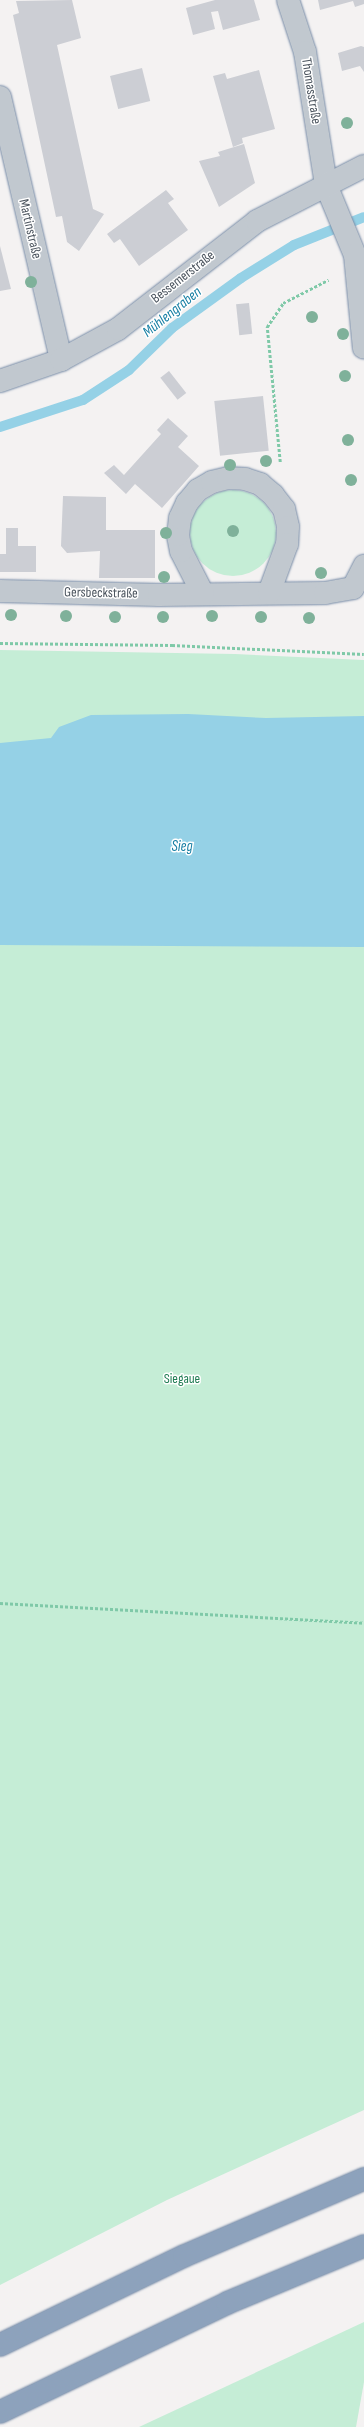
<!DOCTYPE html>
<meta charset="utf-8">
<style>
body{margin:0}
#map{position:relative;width:364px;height:2427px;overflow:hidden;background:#f4f2f2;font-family:"Sofia Sans Condensed",sans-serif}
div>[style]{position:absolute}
.green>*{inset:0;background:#c5edd6}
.round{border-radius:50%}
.water>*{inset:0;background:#95d1e6}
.stream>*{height:10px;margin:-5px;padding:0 5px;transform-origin:5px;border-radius:5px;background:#95d1e6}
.building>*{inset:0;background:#ccced4;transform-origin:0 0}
.path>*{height:2.5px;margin-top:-1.25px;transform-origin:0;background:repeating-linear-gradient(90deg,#7fc9a8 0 3px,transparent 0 5px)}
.roads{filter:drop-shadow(0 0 1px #798da8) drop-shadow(0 0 1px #798da8)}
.minor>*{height:22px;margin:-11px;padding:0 11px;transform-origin:11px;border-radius:11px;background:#c1c8cf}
.highway>*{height:22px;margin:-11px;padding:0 11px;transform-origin:11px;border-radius:11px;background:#8da2bc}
.trees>*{width:12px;height:12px;margin:-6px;border-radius:50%;background:#7fb19a}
span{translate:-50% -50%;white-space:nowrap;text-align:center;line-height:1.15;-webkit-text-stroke:3px #fff;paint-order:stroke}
.street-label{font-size:14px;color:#4b545e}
.park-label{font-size:14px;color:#1f7c52}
.water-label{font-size:15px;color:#177fa4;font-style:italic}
</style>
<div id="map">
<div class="green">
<div class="round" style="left:190px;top:490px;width:86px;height:86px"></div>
<div style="clip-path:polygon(0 650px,235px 654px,364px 660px,364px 2110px,167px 2200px,0 2285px)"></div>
<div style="clip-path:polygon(364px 2322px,364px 2382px,356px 2427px,139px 2427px)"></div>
</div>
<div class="water">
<div style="clip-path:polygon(188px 714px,266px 718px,364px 716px,364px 947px,0 945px,0 743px,51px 738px,59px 727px,91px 715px)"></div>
</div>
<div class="stream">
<div style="left:0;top:427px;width:87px;rotate:-18deg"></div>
<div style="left:83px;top:400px;width:55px;rotate:-33.1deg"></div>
<div style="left:129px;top:370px;width:60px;rotate:-44.3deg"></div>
<div style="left:172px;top:328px;width:85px;rotate:-35.9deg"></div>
<div style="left:241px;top:278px;width:62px;rotate:-31.9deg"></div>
<div style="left:294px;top:245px;width:75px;rotate:-21.8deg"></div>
</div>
<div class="building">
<div style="clip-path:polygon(72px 0,81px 38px,57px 45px,93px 209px,104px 214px,79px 251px,67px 242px,62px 216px,56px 217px,13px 15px,19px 13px,16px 1px)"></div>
<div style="clip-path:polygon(215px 0,254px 0,260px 20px,223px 30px,218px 11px,211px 12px,215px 29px,193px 35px,186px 8px)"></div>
<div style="clip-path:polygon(318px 0,364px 0,364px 4px,355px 7px,353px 1px,320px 10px)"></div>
<div style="clip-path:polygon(361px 46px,364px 47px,364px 72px,360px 66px,342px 71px,338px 53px)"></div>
<div style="left:142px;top:68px;width:34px;height:33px;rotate:76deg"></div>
<div style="clip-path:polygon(259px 70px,275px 129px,242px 138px,243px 143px,233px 147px,213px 76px,225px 73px,227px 79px)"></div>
<div style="clip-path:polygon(244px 144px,255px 183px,219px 207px,199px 161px,220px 156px,218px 152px)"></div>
<div style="clip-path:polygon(166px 190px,174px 199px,168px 203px,188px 230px,139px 266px,120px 239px,114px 243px,107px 234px)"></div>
<div style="clip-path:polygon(0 246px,11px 289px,0 291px)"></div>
<div style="left:249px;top:303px;width:31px;height:13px;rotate:84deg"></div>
<div style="left:169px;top:371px;width:28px;height:11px;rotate:52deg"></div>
<div style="left:263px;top:396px;width:55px;height:49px;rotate:84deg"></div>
<div style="clip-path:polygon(168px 418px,188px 436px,178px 447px,199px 466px,162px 508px,135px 484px,126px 494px,104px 473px,114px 465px,124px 475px,161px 434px,157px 430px)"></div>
<div style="clip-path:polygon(63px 496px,106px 497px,106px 530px,155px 530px,155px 578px,99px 578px,100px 551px,67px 553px,61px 546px)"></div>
<div style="clip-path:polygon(6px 528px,18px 528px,18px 546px,36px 546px,36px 572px,0 572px,0 554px,6px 554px)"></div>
</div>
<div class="path">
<div style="left:280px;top:462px;width:136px;rotate:-95.5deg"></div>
<div style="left:267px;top:327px;width:29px;rotate:-56deg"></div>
<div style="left:283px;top:303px;width:51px;rotate:-27.1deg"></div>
<div style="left:0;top:643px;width:172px;rotate:0.7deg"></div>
<div style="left:172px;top:645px;width:192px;rotate:2.7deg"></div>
<div style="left:0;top:1603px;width:365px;rotate:3.1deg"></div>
</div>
<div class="roads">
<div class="minor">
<div style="left:288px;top:0;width:55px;rotate:71.9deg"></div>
<div style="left:305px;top:52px;width:135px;rotate:81deg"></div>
<div style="left:326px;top:185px;width:76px;rotate:67.5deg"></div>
<div style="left:355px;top:255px;width:93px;rotate:84.5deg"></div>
<div style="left:0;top:97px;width:270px;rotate:76.9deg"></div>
<div style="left:0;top:381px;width:65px;rotate:-19deg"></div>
<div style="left:61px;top:360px;width:65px;rotate:-28.5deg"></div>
<div style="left:118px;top:329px;width:176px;rotate:-37.8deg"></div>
<div style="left:257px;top:221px;width:120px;rotate:-27.2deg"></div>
<div style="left:0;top:591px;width:159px;rotate:1.4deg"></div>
<div style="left:159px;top:595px;width:166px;rotate:-0.7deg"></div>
<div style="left:325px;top:593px;width:28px;rotate:-10deg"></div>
<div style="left:353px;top:588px;width:25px;rotate:-63deg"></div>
<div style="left:203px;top:594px;width:48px;rotate:-117.1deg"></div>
<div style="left:181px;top:551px;width:16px;rotate:-101deg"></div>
<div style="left:178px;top:535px;width:17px;rotate:-83deg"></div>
<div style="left:180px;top:518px;width:17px;rotate:-65deg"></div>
<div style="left:187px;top:503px;width:17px;rotate:-50deg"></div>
<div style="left:198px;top:490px;width:16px;rotate:-30deg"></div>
<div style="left:212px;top:482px;width:16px;rotate:-14deg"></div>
<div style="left:228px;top:478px;width:17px;rotate:3deg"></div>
<div style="left:245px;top:479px;width:16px;rotate:18deg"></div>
<div style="left:260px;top:484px;width:17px;rotate:40deg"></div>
<div style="left:273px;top:495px;width:18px;rotate:52deg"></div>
<div style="left:284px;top:509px;width:18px;rotate:77deg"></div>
<div style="left:288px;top:527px;width:17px;rotate:93deg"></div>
<div style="left:287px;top:544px;width:52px;rotate:110.2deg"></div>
</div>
<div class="highway">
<div style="left:0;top:2345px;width:204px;rotate:-25.8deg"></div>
<div style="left:184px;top:2256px;width:196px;rotate:-23.2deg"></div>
<div style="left:0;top:2412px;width:252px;rotate:-25.6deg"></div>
<div style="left:227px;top:2303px;width:148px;rotate:-22.6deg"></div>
</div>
</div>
<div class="trees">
<div style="left:347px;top:123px"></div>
<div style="left:31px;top:282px"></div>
<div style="left:312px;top:317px"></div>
<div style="left:343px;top:334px"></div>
<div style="left:345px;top:376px"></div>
<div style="left:348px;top:440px"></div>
<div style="left:266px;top:461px"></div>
<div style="left:230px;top:465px"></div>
<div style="left:351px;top:480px"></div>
<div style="left:233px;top:531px"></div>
<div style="left:166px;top:533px"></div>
<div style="left:321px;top:573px"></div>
<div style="left:164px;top:577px"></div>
<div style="left:11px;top:615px"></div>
<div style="left:66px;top:616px"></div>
<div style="left:212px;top:616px"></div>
<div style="left:115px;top:617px"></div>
<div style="left:163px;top:617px"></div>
<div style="left:261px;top:617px"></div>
<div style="left:309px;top:618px"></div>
</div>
<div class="street-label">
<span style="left:311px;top:91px;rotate:81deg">Thomasstraße</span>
<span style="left:30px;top:229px;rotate:77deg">Martinstraße</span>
<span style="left:183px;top:277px;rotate:-38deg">Bessemerstraße</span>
<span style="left:101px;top:593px;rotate:1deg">Gersbeckstraße</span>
</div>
<div class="park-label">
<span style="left:182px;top:1379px">Siegaue</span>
</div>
<div class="water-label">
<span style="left:172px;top:312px;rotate:-39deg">Mühlengraben</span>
<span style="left:182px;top:847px">Sieg</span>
</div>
</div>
